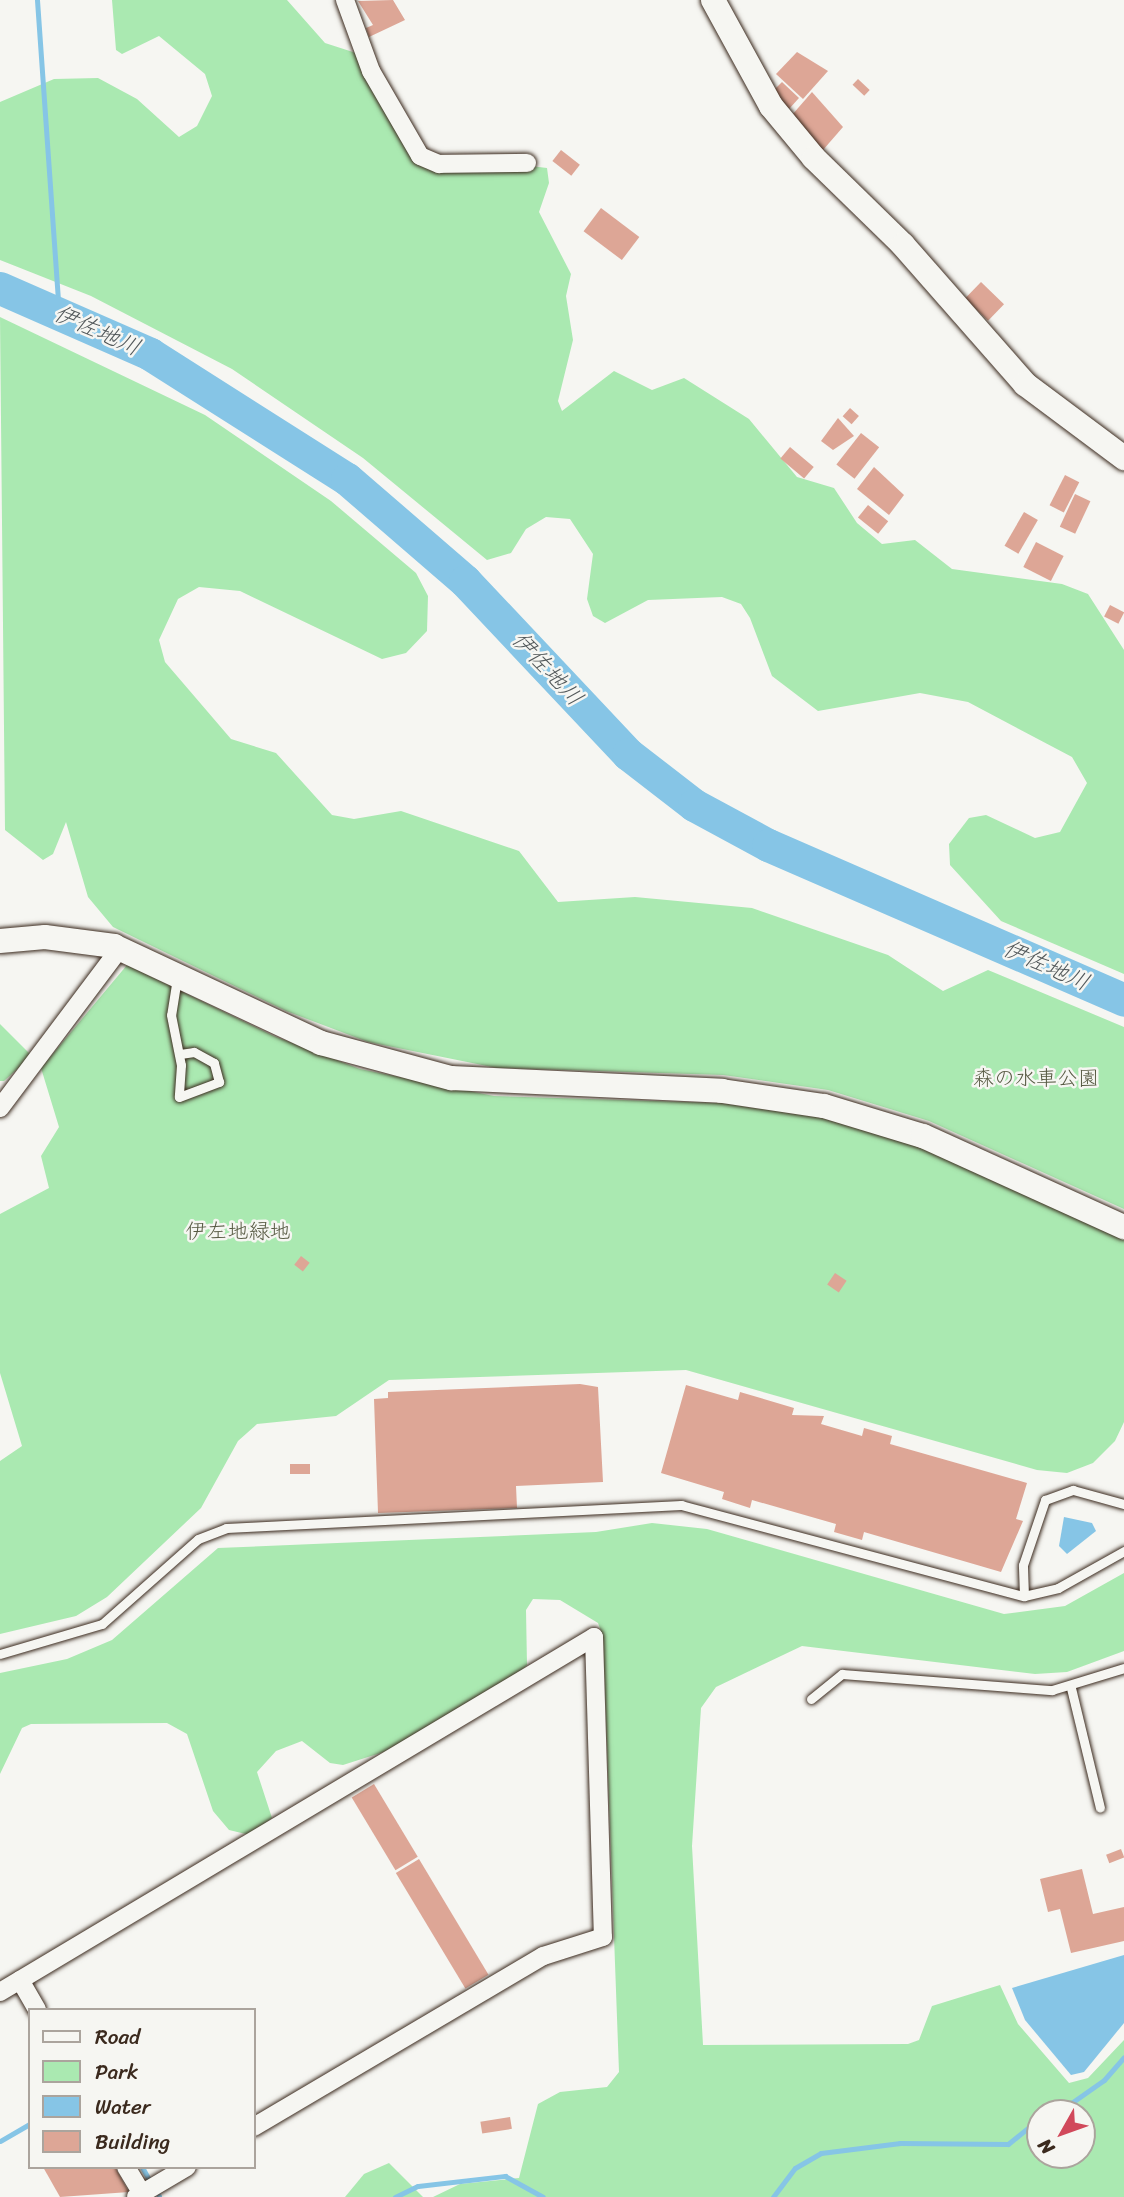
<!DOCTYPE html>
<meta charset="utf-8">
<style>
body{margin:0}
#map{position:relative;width:1124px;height:2197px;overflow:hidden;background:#f6f6f2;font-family:Sriracha,"Klee One",sans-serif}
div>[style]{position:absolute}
.green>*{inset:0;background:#aae9b1}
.water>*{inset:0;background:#86c5e6}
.stream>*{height:5px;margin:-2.5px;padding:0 2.5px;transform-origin:2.5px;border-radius:2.5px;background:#86c5e6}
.river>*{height:33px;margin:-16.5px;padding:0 16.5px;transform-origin:16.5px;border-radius:16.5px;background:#86c5e6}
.building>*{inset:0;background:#dda696;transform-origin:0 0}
.roads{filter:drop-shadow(0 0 2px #3b2a1e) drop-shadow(0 0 2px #3b2a1e)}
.lane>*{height:9px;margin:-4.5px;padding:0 4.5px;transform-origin:4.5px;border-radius:4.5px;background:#f6f6f2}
.street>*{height:18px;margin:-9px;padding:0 9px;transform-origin:9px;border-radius:9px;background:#f6f6f2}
.secondary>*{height:24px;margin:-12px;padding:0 12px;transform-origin:12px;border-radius:12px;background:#f6f6f2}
span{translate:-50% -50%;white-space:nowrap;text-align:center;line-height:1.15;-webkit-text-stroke:5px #f6f6f2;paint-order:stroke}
.park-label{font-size:21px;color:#575a43}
.water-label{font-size:23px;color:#52585a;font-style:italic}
.legend{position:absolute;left:28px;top:2008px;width:228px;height:161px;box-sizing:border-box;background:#f6f6f2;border:2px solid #aba49d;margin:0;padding:9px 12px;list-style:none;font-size:21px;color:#3b2a1e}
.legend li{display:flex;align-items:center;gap:14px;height:35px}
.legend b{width:35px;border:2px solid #aba49d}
.north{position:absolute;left:1026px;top:2099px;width:70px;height:70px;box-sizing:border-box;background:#f6f6f2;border:2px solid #aba49d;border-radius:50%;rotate:230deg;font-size:19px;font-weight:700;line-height:28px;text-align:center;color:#3b2a1e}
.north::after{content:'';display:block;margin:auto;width:24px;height:32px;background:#d1495b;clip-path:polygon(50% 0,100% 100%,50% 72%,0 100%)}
</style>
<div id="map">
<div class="green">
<div style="clip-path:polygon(112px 0,287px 0,325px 43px,356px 53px,409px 151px,547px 168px,549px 183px,539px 212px,571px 274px,566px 296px,573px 340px,558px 401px,562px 411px,614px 371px,652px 390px,684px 378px,749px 419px,797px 477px,834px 488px,857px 523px,882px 544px,915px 540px,952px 569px,1062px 584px,1088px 594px,1124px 650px,1124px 974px,1001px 921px,950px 865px,949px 844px,969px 818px,986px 815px,1035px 838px,1060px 832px,1087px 783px,1072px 757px,968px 702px,920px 693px,818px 711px,772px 676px,750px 618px,741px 604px,722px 597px,648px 600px,605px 623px,593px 616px,587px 599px,593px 554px,570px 519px,546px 517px,526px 529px,511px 553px,487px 560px,363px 458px,232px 369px,91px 296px,0 260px,0 102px,54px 79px,98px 78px,137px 99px,179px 137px,197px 126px,212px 96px,205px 74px,159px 36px,122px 54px,116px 50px)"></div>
<div style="clip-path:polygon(0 317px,205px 415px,331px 501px,416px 573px,428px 596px,427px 631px,406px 653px,382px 659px,240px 591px,199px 587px,178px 599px,159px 640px,165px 662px,231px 739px,276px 753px,332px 815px,354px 819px,401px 811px,519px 851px,558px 902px,635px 897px,752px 908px,888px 955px,943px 991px,988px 970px,1124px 1027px,1124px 1209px,929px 1121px,828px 1090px,723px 1075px,497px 1068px,368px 1042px,286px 1011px,113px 927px,88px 897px,66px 822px,53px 854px,43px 860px,5px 830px)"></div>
<div style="clip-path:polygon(127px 965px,274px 1036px,360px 1069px,494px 1096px,721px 1103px,822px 1118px,919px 1147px,1124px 1240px,1124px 1422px,1115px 1441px,1093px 1463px,1067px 1473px,1037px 1470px,686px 1370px,389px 1380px,336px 1416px,257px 1424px,238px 1441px,201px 1508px,107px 1597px,76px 1616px,0 1634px,0 1461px,22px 1446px,0 1373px,0 1214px,49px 1188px,41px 1156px,59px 1127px,41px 1068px)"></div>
<div style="clip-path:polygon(0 1024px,32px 1056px,4px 1081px,0 1081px)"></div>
<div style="clip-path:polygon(evenodd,652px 1523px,707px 1529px,1004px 1614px,1065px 1606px,1124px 1573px,1124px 1651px,1067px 1672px,1035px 1674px,802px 1646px,716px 1687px,701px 1708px,692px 1846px,703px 2045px,908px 2044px,919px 2040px,932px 2006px,1000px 1985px,1018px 2024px,1069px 2083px,1088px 2078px,1124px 2040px,1124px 2197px,433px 2197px,460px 2184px,519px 2178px,538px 2104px,560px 2092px,607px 2087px,619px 2072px,603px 1637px,598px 1623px,560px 1600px,533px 1599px,526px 1610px,527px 1665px,517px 1675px,393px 1749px,343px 1765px,330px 1763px,302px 1741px,276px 1751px,257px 1772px,272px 1818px,250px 1835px,229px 1830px,213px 1811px,187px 1734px,167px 1723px,31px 1724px,22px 1728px,0 1774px,0 1673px,67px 1659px,112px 1640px,218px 1548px,596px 1532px,652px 1523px,1040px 2113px,1082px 2113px,1082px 2155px,1040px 2155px,1040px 2113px)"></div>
<div style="clip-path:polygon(389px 2163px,423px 2197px,345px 2197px,364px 2174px)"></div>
</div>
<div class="water">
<div style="clip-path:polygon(1064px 1517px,1092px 1523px,1096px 1531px,1067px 1554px,1059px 1546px)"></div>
<div style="clip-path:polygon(1124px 1955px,1124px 2023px,1084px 2072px,1071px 2075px,1025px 2020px,1012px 1988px)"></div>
</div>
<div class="stream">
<div style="left:37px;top:0;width:313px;rotate:86deg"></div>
<div style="left:1057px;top:2113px;width:57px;rotate:-35.1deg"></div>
<div style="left:1104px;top:2080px;width:30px;rotate:-49deg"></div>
<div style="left:0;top:2141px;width:34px;rotate:-30deg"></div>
<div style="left:142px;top:2167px;width:13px;rotate:61deg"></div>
<div style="left:159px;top:2196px;width:1px;rotate:90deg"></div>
<div style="left:395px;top:2197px;width:25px;rotate:-26deg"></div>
<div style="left:418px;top:2186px;width:88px;rotate:-6.6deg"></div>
<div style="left:505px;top:2176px;width:43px;rotate:28.9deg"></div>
<div style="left:773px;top:2197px;width:36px;rotate:-53deg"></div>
<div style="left:795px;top:2168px;width:30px;rotate:-30deg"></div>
<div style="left:821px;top:2153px;width:80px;rotate:-7.2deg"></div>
<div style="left:900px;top:2143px;width:108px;rotate:0.5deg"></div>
<div style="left:1008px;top:2144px;width:41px;rotate:-39.1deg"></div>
</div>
<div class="river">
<div style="left:0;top:288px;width:164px;rotate:23.7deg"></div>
<div style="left:150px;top:354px;width:233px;rotate:32.4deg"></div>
<div style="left:347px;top:479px;width:156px;rotate:40.8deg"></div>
<div style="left:465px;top:581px;width:238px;rotate:46.7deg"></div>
<div style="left:628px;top:754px;width:83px;rotate:37.7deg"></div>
<div style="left:694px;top:805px;width:84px;rotate:28.4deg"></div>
<div style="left:768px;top:845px;width:388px;rotate:23.5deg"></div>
</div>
<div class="building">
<div style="clip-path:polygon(393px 0,405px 20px,369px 37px,366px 28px,373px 25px,358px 1px)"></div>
<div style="clip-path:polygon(797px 52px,828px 71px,803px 99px,776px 74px)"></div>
<div style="left:858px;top:79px;width:16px;height:8px;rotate:43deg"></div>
<div style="clip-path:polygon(782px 82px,799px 98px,789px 109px,773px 91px)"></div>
<div style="clip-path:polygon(812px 92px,843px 127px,823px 150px,792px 115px)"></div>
<div style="left:561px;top:150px;width:24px;height:14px;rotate:38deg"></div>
<div style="left:601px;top:208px;width:48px;height:29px;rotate:37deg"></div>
<div style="left:981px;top:282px;width:32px;height:23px;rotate:44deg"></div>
<div style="left:850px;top:408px;width:12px;height:11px;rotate:42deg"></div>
<div style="clip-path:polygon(838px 418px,854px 436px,833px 450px,821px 441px)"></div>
<div style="left:861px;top:433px;width:23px;height:40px;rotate:38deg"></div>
<div style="left:790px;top:447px;width:31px;height:15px;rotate:40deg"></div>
<div style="clip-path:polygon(874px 467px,904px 495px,889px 515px,857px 489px)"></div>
<div style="left:1065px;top:475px;width:16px;height:34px;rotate:27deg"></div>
<div style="left:1075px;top:494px;width:17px;height:36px;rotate:25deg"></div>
<div style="left:868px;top:505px;width:26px;height:16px;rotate:39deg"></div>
<div style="left:1024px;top:512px;width:16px;height:39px;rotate:30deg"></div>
<div style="left:1036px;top:542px;width:31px;height:28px;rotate:27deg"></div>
<div style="left:1110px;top:605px;width:16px;height:13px;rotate:27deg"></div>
<div style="left:301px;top:1256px;width:11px;height:11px;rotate:38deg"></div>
<div style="left:835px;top:1273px;width:14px;height:14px;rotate:34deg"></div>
<div style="clip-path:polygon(580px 1384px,598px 1387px,603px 1482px,516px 1486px,517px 1508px,378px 1513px,374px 1399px,388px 1398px,388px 1392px)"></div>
<div style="clip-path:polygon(686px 1385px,738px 1400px,740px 1392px,794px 1408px,792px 1415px,824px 1416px,821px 1424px,862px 1436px,864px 1428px,892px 1436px,890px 1444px,1027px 1483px,1016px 1519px,1023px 1521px,1001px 1572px,864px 1532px,862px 1540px,834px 1532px,836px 1524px,752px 1500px,750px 1508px,722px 1499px,724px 1492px,661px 1473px)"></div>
<div style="left:310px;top:1464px;width:10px;height:20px;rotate:90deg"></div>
<div style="left:374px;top:1784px;width:85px;height:26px;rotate:59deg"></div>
<div style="left:1121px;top:1849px;width:9px;height:16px;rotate:69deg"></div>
<div style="left:419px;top:1859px;width:135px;height:27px;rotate:59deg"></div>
<div style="clip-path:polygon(1082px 1869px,1093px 1914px,1124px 1907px,1124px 1941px,1071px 1953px,1060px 1909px,1048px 1912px,1040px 1879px)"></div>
<div style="left:510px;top:2117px;width:12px;height:30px;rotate:81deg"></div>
<div style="clip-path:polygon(43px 2167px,115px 2167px,129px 2192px,60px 2197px)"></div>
</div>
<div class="roads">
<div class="lane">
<div style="left:177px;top:978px;width:37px;rotate:99deg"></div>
<div style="left:171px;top:1015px;width:51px;rotate:78.7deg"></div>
<div style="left:181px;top:1065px;width:32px;rotate:94deg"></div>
<div style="left:179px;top:1097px;width:43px;rotate:-20.6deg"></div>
<div style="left:219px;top:1082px;width:20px;rotate:-105deg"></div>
<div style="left:214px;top:1063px;width:23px;rotate:-151deg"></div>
<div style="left:194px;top:1052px;width:14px;rotate:172deg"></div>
<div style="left:1024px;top:1596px;width:31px;rotate:-92deg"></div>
<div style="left:1023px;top:1565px;width:69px;rotate:-71.3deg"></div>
<div style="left:1045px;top:1500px;width:30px;rotate:-20deg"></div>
<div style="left:1073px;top:1490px;width:53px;rotate:15.4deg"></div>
<div style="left:0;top:1654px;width:106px;rotate:-16.4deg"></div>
<div style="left:102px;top:1624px;width:128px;rotate:-41.5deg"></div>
<div style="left:198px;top:1539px;width:30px;rotate:-21deg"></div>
<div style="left:226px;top:1528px;width:456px;rotate:-2.9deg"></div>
<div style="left:681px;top:1505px;width:355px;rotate:14.9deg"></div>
<div style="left:1024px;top:1596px;width:35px;rotate:-13deg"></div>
<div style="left:1058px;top:1588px;width:76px;rotate:-29.3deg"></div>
<div style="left:1071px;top:1688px;width:123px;rotate:76.4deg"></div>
<div style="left:811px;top:1699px;width:40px;rotate:-39deg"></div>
<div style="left:842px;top:1674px;width:211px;rotate:4.4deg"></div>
<div style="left:1052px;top:1690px;width:75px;rotate:-17deg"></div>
</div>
<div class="street">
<div style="left:345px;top:0;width:76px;rotate:69.9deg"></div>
<div style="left:371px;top:71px;width:98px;rotate:60deg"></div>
<div style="left:420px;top:156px;width:21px;rotate:23deg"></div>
<div style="left:439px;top:164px;width:88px;rotate:-0.7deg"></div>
<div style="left:0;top:1108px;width:200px;rotate:-53.1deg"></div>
<div style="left:20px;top:1980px;width:34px;rotate:60deg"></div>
<div style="left:0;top:1992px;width:692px;rotate:-30.86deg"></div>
<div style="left:594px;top:1637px;width:300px;rotate:88.3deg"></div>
<div style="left:603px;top:1937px;width:63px;rotate:162.4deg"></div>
<div style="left:543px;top:1956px;width:336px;rotate:149.4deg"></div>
<div style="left:126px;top:2167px;width:35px;rotate:59deg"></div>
<div style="left:136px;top:2197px;width:59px;rotate:-30.5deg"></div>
</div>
<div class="secondary">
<div style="left:713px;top:0;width:121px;rotate:61.3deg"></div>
<div style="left:771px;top:106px;width:67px;rotate:50.4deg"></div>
<div style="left:814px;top:158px;width:124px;rotate:44.3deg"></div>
<div style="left:903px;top:245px;width:185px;rotate:48.7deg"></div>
<div style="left:1025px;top:384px;width:124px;rotate:36.8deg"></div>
<div style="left:0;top:941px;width:45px;rotate:-5.1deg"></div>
<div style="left:45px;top:937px;width:70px;rotate:7.4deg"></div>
<div style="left:114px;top:946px;width:229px;rotate:25.1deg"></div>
<div style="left:321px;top:1043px;width:135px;rotate:15.1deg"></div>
<div style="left:451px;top:1078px;width:271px;rotate:2.7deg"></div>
<div style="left:722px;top:1091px;width:103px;rotate:8.4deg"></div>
<div style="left:824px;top:1106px;width:103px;rotate:16.9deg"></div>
<div style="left:923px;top:1136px;width:221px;rotate:24.4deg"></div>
</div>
</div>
<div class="park-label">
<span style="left:1036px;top:1078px">森の水車公園</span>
<span style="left:238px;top:1231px">伊左地緑地</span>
</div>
<div class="water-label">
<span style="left:97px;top:331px;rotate:24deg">伊佐地川</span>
<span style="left:547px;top:669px;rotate:47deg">伊佐地川</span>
<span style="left:1046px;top:966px;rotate:24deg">伊佐地川</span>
</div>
<ul class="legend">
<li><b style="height:9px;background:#f6f6f2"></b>Road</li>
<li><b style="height:19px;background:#aae9b1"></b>Park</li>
<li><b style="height:19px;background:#86c5e6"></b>Water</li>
<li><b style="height:19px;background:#dda696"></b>Building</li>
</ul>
<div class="north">N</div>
</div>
